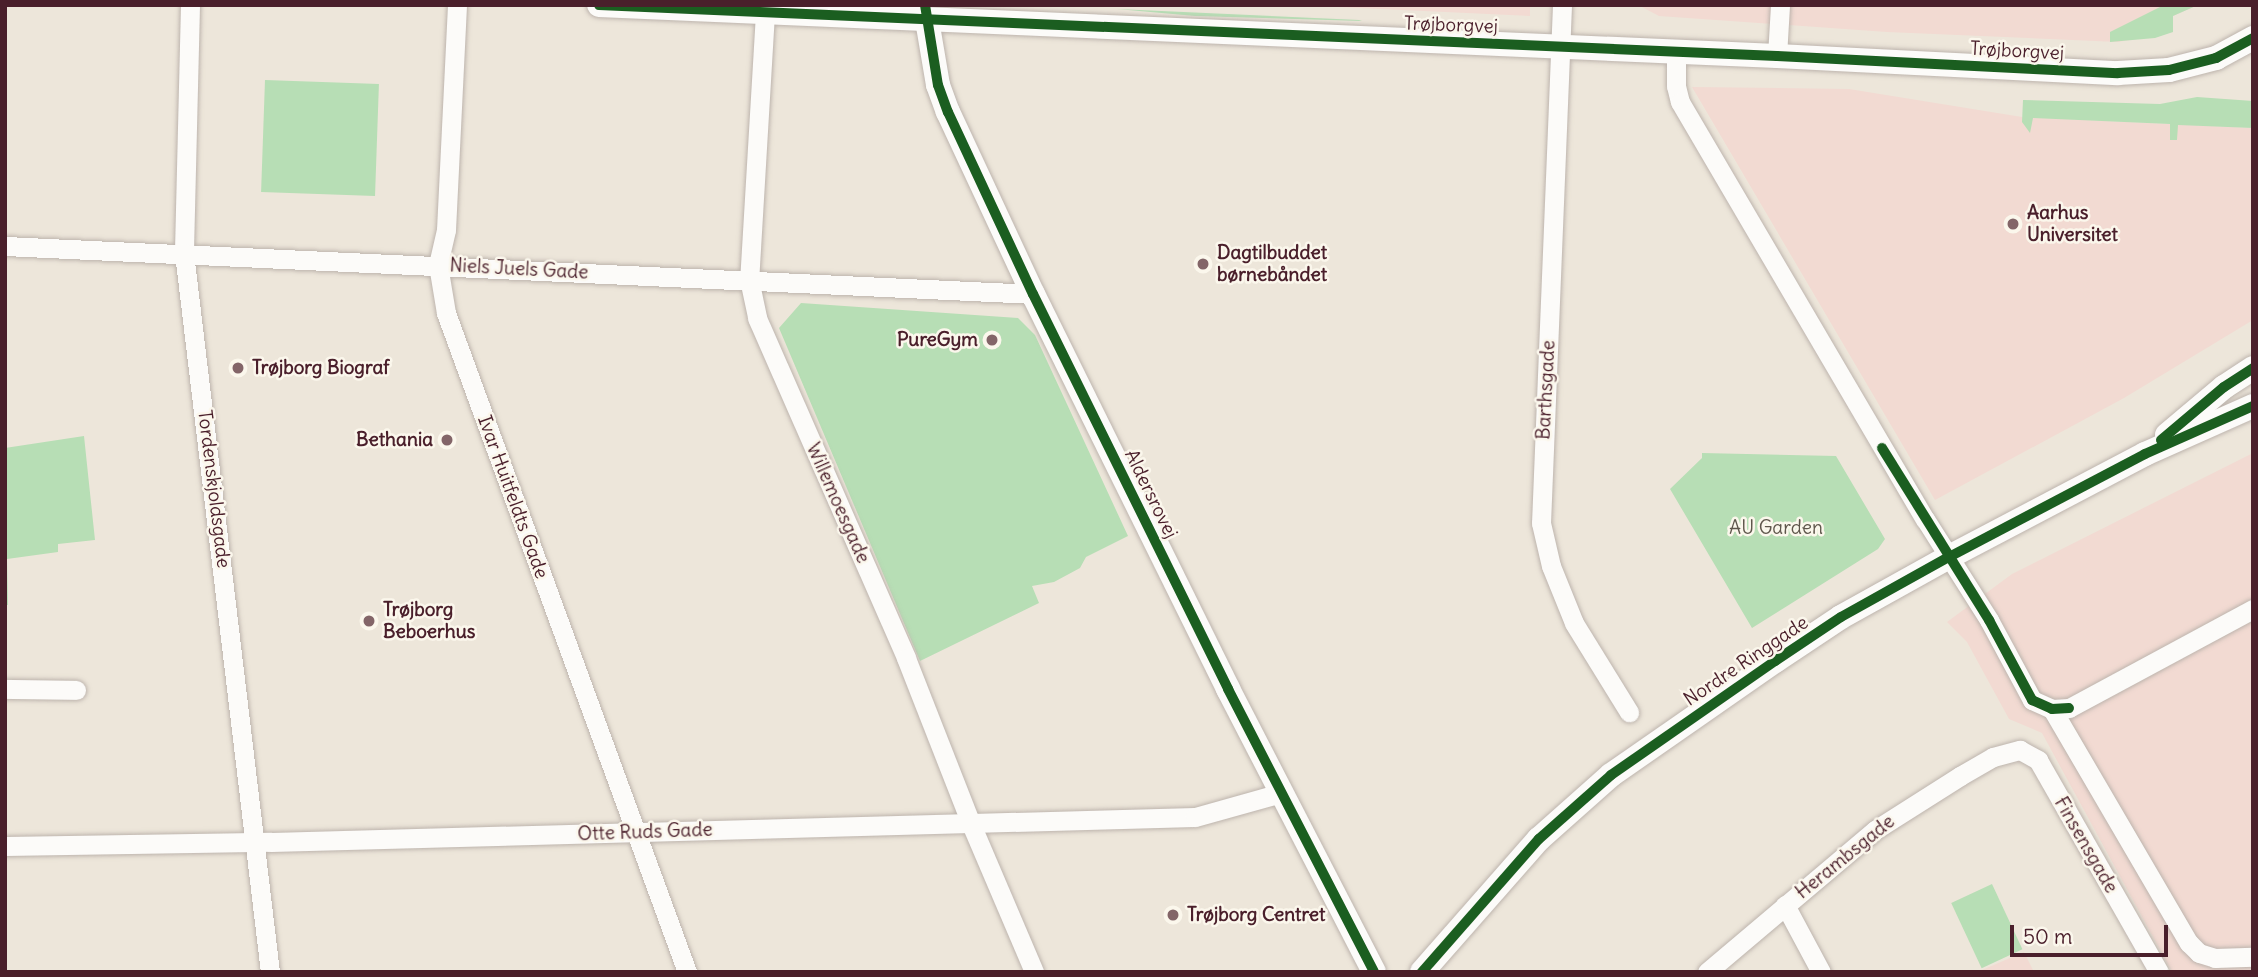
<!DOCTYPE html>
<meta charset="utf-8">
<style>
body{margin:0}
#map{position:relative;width:2258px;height:977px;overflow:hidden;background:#ede6da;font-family:Delius,sans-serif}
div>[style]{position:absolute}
.built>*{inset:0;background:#f2dad2}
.green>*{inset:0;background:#b7deb5;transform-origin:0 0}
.roads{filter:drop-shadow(0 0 2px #bdb4ad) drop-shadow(0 0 2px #bdb4ad)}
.minor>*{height:19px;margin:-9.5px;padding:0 9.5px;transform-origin:9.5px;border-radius:9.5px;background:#fcfbf9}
.tertiary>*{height:24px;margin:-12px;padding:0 12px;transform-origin:12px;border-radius:12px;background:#fcfbf9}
.cycleway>*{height:10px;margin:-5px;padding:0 5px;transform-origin:5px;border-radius:5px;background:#1b5e20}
.dots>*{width:19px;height:19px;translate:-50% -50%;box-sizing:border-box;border:4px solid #fbf7ec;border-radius:50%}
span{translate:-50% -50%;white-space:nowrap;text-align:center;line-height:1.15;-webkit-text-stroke:5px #fbf7ec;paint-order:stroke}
.street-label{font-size:19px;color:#4a1f2b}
.poi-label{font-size:19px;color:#4a1f2b;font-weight:700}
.left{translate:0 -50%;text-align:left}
.right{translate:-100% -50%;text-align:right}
.park-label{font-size:19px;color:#5e564b}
.frame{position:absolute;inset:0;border:7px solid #4a1f2b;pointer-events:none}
.scale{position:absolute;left:2010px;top:925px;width:158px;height:32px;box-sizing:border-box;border:4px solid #4a1f2b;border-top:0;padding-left:9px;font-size:21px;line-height:24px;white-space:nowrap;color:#4a1f2b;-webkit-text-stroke:5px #fbf7ec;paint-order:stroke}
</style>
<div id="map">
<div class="built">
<div style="clip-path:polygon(1294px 5px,1530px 5px,1530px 16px)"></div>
<div style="clip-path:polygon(1638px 5px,2198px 5px,2173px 16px,2173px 32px,2118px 42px,1887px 32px,1659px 16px)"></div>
<div style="clip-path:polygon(1692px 87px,1849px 89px,2022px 117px,2253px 128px,2253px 320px,2124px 398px,1935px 500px)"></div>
<div style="clip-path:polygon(2253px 453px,2253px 972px,2172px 972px,2042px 733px,2009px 719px,1967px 642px,1947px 622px,2012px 574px)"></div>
<div style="clip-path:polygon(2024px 952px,2034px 972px,1982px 972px,1982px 970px)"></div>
</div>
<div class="green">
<div style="clip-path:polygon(2164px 5px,2198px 5px,2173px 16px,2173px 32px,2155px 38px,2110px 42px,2110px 32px)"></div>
<div style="clip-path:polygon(1117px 9px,1359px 20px,1362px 21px,1195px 16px)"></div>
<div style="left:265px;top:80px;width:114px;height:112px;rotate:2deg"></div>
<div style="clip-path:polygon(2197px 97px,2253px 101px,2253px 128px,2178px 125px,2177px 140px,2170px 140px,2170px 124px,2033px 118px,2030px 133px,2022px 122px,2023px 100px,2160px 104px)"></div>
<div style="clip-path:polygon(801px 303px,1018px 318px,1035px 335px,1128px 536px,1086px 557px,1080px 568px,1054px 582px,1032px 586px,1039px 603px,920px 661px,779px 328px)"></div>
<div style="clip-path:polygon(84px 436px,95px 540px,58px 544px,58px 552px,7px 559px,8px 605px,5px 605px,5px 448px)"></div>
<div style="clip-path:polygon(1702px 453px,1836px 456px,1885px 539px,1878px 549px,1752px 628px,1670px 489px,1702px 458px)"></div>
<div style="left:1992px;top:884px;width:72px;height:45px;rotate:65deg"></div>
</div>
<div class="roads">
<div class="minor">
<div style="left:190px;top:5px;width:248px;rotate:91.4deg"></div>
<div style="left:184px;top:253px;width:724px;rotate:83.18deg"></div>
<div style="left:457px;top:5px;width:225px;rotate:92.8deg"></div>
<div style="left:446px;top:230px;width:36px;rotate:103deg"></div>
<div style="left:438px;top:265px;width:49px;rotate:80.5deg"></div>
<div style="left:446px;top:313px;width:702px;rotate:69.91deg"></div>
<div style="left:1562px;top:5px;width:518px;rotate:92.32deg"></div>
<div style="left:1541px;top:523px;width:44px;rotate:76.9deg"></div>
<div style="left:1551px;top:566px;width:61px;rotate:68deg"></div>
<div style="left:1574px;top:623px;width:105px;rotate:58.3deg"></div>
<div style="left:765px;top:13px;width:266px;rotate:93.4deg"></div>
<div style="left:749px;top:279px;width:40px;rotate:78deg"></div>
<div style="left:757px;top:318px;width:371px;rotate:66.3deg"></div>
<div style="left:906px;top:658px;width:178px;rotate:68.6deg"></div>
<div style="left:971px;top:824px;width:161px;rotate:66.9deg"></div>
<div style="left:1676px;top:53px;width:33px;rotate:90deg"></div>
<div style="left:1676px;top:86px;width:16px;rotate:76deg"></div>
<div style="left:1680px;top:102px;width:484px;rotate:59.6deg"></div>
<div style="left:1925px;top:519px;width:120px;rotate:57.6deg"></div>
<div style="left:1989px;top:620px;width:91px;rotate:61.7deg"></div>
<div style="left:2032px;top:700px;width:22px;rotate:24deg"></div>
<div style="left:2052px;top:709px;width:17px;rotate:-3deg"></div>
<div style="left:2069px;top:708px;width:209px;rotate:-28.3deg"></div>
<div style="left:1777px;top:56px;width:51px;rotate:-86.6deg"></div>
<div style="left:5px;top:246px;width:1029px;rotate:2.67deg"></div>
<div style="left:5px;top:689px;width:71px;rotate:0.8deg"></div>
<div style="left:2052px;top:709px;width:271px;rotate:59.7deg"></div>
<div style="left:2189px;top:943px;width:14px;rotate:45deg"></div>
<div style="left:2199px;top:953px;width:17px;rotate:17deg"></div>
<div style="left:2215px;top:958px;width:38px;rotate:-2deg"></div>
<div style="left:5px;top:846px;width:266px;rotate:-0.9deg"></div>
<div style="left:271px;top:842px;width:924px;rotate:-1.55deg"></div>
<div style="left:1195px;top:817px;width:89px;rotate:-15.6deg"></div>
<div style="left:1785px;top:905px;width:76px;rotate:61.8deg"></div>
<div style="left:1707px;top:972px;width:220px;rotate:-40.2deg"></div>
<div style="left:1875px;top:830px;width:101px;rotate:-32.4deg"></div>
<div style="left:1960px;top:776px;width:38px;rotate:-30deg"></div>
<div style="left:1993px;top:757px;width:28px;rotate:-15deg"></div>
<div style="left:2020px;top:750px;width:21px;rotate:29deg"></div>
<div style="left:2038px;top:760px;width:244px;rotate:60.3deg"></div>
</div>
<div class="tertiary">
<div style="left:599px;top:5px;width:1179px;rotate:2.48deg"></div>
<div style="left:1777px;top:56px;width:341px;rotate:2.9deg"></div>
<div style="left:2118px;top:73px;width:51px;rotate:-3.4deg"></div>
<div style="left:2169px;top:70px;width:49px;rotate:-14.3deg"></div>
<div style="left:2216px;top:58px;width:42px;rotate:-28.4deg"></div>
<div style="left:927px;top:20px;width:66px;rotate:80.4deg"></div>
<div style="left:938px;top:85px;width:29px;rotate:70deg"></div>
<div style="left:948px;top:112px;width:201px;rotate:65deg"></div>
<div style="left:1033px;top:294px;width:441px;rotate:63.7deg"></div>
<div style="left:1228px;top:689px;width:318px;rotate:62.7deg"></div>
<div style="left:2167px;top:435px;width:75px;rotate:-40.1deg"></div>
<div style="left:2224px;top:387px;width:35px;rotate:-33deg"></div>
<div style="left:1422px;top:972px;width:177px;rotate:-48.7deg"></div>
<div style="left:1539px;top:839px;width:96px;rotate:-41.6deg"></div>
<div style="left:1611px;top:775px;width:200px;rotate:-34.8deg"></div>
<div style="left:1775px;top:661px;width:79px;rotate:-33.7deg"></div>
<div style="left:1841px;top:617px;width:124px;rotate:-29.1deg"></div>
<div style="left:1949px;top:557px;width:221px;rotate:-27.7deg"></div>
<div style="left:2145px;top:454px;width:118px;rotate:-24deg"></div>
</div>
</div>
<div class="cycleway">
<div style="left:599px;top:5px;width:1179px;rotate:2.48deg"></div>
<div style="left:1777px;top:56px;width:341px;rotate:2.9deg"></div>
<div style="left:2118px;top:73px;width:51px;rotate:-3.4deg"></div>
<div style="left:2169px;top:70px;width:49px;rotate:-14.3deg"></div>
<div style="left:2216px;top:58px;width:42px;rotate:-28.4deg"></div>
<div style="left:925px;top:5px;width:81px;rotate:80.8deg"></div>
<div style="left:938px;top:85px;width:29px;rotate:70deg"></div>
<div style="left:948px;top:112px;width:201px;rotate:65deg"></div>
<div style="left:1033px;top:294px;width:441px;rotate:63.7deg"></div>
<div style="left:1228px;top:689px;width:318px;rotate:62.7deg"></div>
<div style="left:2161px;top:440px;width:82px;rotate:-40.1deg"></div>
<div style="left:2224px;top:387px;width:35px;rotate:-33deg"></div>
<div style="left:1882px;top:448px;width:203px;rotate:58.1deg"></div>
<div style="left:1989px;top:620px;width:91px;rotate:61.7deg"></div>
<div style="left:2032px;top:700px;width:22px;rotate:24deg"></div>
<div style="left:2052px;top:709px;width:17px;rotate:-3deg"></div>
<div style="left:1422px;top:972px;width:177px;rotate:-48.7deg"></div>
<div style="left:1539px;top:839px;width:96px;rotate:-41.6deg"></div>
<div style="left:1611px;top:775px;width:200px;rotate:-34.8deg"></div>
<div style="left:1775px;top:661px;width:79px;rotate:-33.7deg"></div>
<div style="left:1841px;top:617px;width:124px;rotate:-29.1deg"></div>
<div style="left:1949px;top:557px;width:221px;rotate:-27.7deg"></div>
<div style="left:2145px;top:454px;width:118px;rotate:-24deg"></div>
</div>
<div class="dots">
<div style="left:2013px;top:224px;background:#836568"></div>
<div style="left:1203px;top:264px;background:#836568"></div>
<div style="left:992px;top:340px;background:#836568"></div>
<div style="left:238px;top:368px;background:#836568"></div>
<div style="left:447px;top:440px;background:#836568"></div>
<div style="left:369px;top:621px;background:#836568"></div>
<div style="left:1173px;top:915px;background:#836568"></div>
</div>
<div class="street-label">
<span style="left:1451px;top:25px;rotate:2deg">Trøjborgvej</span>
<span style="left:2017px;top:51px;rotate:3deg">Trøjborgvej</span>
<span style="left:519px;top:269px;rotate:3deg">Niels Juels Gade</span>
<span style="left:1546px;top:390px;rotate:-87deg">Barthsgade</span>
<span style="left:214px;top:489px;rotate:83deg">Tordenskjoldsgade</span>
<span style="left:1151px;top:494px;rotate:64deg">Aldersrovej</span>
<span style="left:513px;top:497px;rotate:70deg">Ivar Huitfeldts Gade</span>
<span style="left:838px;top:503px;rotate:66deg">Willemoesgade</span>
<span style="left:1746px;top:661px;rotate:-34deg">Nordre Ringgade</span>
<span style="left:645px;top:832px;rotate:-2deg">Otte Ruds Gade</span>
<span style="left:2086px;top:845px;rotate:60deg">Finsensgade</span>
<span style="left:1845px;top:857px;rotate:-39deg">Herambsgade</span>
</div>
<div class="poi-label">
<span class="left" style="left:2027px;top:224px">Aarhus<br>Universitet</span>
<span class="left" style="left:1217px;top:264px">Dagtilbuddet<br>børnebåndet</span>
<span class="right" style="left:978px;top:340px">PureGym</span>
<span class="left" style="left:252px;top:368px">Trøjborg Biograf</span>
<span class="right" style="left:433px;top:440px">Bethania</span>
<span class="left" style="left:383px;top:621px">Trøjborg<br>Beboerhus</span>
<span class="left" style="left:1187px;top:915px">Trøjborg Centret</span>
</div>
<div class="park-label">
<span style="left:1776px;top:528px">AU Garden</span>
</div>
<div class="frame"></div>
<div class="scale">50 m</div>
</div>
